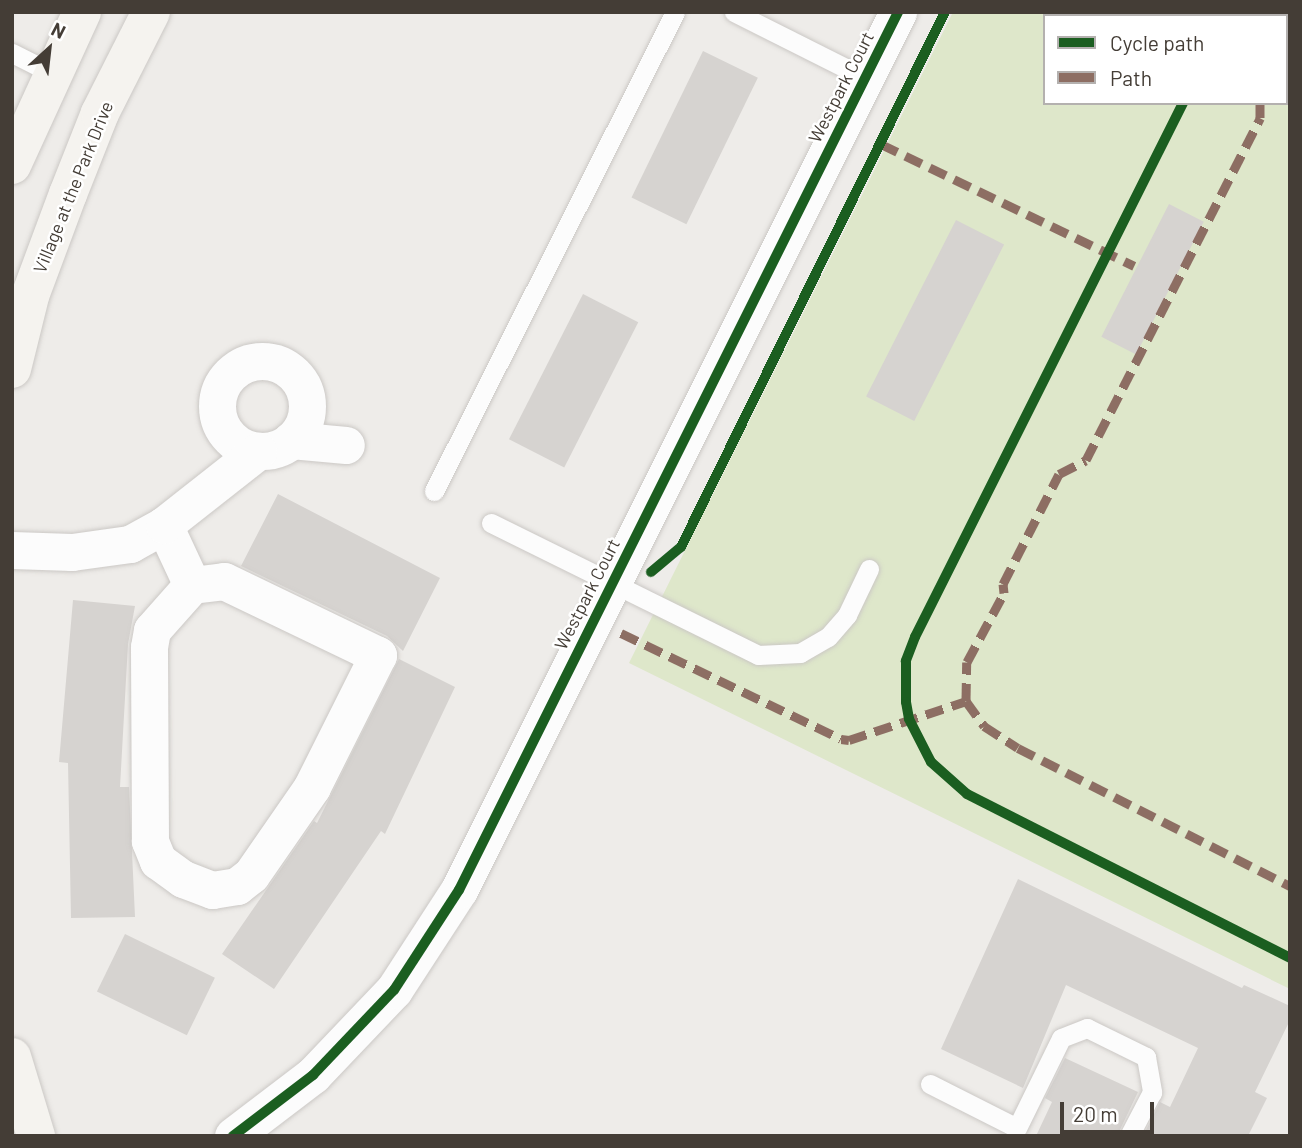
<!DOCTYPE html>
<style>
body{margin:0}
#map{position:relative;width:1302px;height:1148px;overflow:hidden;background:#eeece9;font-family:Barlow,sans-serif}
div>[style]{position:absolute}
.green>*{inset:0;background:#dee7ca}
.building>*{inset:0;background:#d6d3d0;transform-origin:0 0}
.roads{filter:drop-shadow(0 0 2px #cbc8c5) drop-shadow(0 0 2px #cbc8c5)}
.lane>*{height:19px;margin:-9.5px;padding:0 9.5px;transform-origin:9.5px;border-radius:9.5px;background:#fcfcfc}
.street>*{height:37px;margin:-18.5px;padding:0 18.5px;transform-origin:18.5px;border-radius:18.5px;background:#fcfcfc}
.street>.ring{margin:-18.5px;padding:0;box-sizing:content-box;background:none;border:37px solid #fcfcfc;border-radius:50%}
.secondary>*{height:38px;margin:-19px;padding:0 19px;transform-origin:19px;border-radius:19px;background:#f5f3ef}
.quiet>*{height:9px;margin-top:-4.5px;transform-origin:0;background:repeating-linear-gradient(90deg,#8d6e63 0 18px,transparent 0 27px)}
.cycleway>*{height:10px;margin:-5px;padding:0 5px;transform-origin:5px;border-radius:5px;background:#1b5e20}
span{translate:-50% -50%;white-space:nowrap;text-align:center;line-height:1.15;-webkit-text-stroke:5px #fff;paint-order:stroke}
.street-label{font-size:18px;color:#443d36}
.frame{position:absolute;inset:0;border:14px solid #443d36;pointer-events:none}
.legend{position:absolute;left:1043px;top:14px;width:245px;height:91px;box-sizing:border-box;background:#fff;border:2px solid #b4b1af;margin:0;padding:9px 12px;list-style:none;font-size:21px;color:#443d36}
.legend li{display:flex;align-items:center;gap:14px;height:35px}
.legend b{width:35px;border:2px solid #b4b1af}
.north{position:absolute;left:14px;top:14px;width:70px;height:70px;-webkit-text-stroke:5px #fff;paint-order:stroke;rotate:27deg;font-size:19px;font-weight:700;line-height:28px;text-align:center;color:#443d36}
.north::after{content:'';display:block;margin:auto;width:24px;height:32px;background:#443d36;clip-path:polygon(50% 0,100% 100%,50% 72%,0 100%)}
.scale{position:absolute;left:1060px;top:1102px;width:94px;height:32px;box-sizing:border-box;border:4px solid #443d36;border-top:0;padding-left:9px;font-size:21px;line-height:24px;white-space:nowrap;color:#443d36;-webkit-text-stroke:5px #fff;paint-order:stroke}
</style>
<div id="map">
<div class="green">
<div style="clip-path:polygon(evenodd,953px 12px,1290px 12px,1290px 989px,629px 663px,953px 12px,1045px 16px,1286px 16px,1286px 103px,1045px 103px,1045px 16px)"></div>
</div>
<div class="building">
<div style="left:703px;top:51px;width:61px;height:163px;rotate:26deg"></div>
<div style="left:1169px;top:204px;width:39px;height:149px;rotate:27deg"></div>
<div style="left:956px;top:220px;width:54px;height:198px;rotate:27deg"></div>
<div style="left:583px;top:294px;width:62px;height:163px;rotate:27deg"></div>
<div style="clip-path:polygon(278px 494px,440px 578px,403px 651px,387px 636px,241px 566px)"></div>
<div style="clip-path:polygon(73px 600px,135px 606px,128px 644px,120px 787px,129px 787px,135px 917px,71px 918px,68px 763px,59px 762px)"></div>
<div style="clip-path:polygon(399px 659px,455px 687px,385px 834px,381px 831px,274px 989px,222px 954px,314px 821px,317px 823px)"></div>
<div style="clip-path:polygon(1018px 879px,1242px 988px,1244px 985px,1290px 1006px,1290px 1020px,1255px 1092px,1267px 1098px,1248px 1136px,1143px 1136px,1160px 1102px,1170px 1107px,1198px 1048px,1066px 985px,1023px 1088px,941px 1049px)"></div>
<div style="left:125px;top:934px;width:100px;height:64px;rotate:26deg"></div>
<div style="clip-path:polygon(1065px 1058px,1138px 1092px,1117px 1136px,1036px 1136px,1052px 1102px,1045px 1098px)"></div>
</div>
<div class="roads">
<div class="lane">
<div style="left:734px;top:12px;width:147px;rotate:26.7deg"></div>
<div style="left:12px;top:53px;width:45px;rotate:26.6deg"></div>
<div style="left:434px;top:491px;width:536px;rotate:-63.29deg"></div>
<div style="left:491px;top:523px;width:298px;rotate:26.3deg"></div>
<div style="left:758px;top:655px;width:42px;rotate:-2.7deg"></div>
<div style="left:800px;top:653px;width:32px;rotate:-30deg"></div>
<div style="left:828px;top:637px;width:29px;rotate:-49deg"></div>
<div style="left:847px;top:615px;width:51px;rotate:-64.4deg"></div>
<div style="left:930px;top:1084px;width:97px;rotate:26.8deg"></div>
<div style="left:1017px;top:1128px;width:100px;rotate:-63.9deg"></div>
<div style="left:1061px;top:1038px;width:28px;rotate:-21deg"></div>
<div style="left:1087px;top:1028px;width:66px;rotate:26.2deg"></div>
<div style="left:1146px;top:1057px;width:36px;rotate:80deg"></div>
<div style="left:1152px;top:1092px;width:50px;rotate:117.6deg"></div>
</div>
<div class="street">
<div class="ring" style="left:217px;top:361px;width:53px;height:53px"></div>
<div style="left:291px;top:440px;width:55px;rotate:5.2deg"></div>
<div style="left:164px;top:525px;width:66px;rotate:65deg"></div>
<div style="left:192px;top:585px;width:32px;rotate:-7deg"></div>
<div style="left:224px;top:581px;width:171px;rotate:25.7deg"></div>
<div style="left:378px;top:655px;width:148px;rotate:116.6deg"></div>
<div style="left:312px;top:787px;width:107px;rotate:124.7deg"></div>
<div style="left:251px;top:875px;width:18px;rotate:142deg"></div>
<div style="left:237px;top:886px;width:25px;rotate:171deg"></div>
<div style="left:212px;top:890px;width:31px;rotate:-159deg"></div>
<div style="left:183px;top:879px;width:31px;rotate:-144deg"></div>
<div style="left:158px;top:861px;width:22px;rotate:-112deg"></div>
<div style="left:150px;top:841px;width:194px;rotate:-90.3deg"></div>
<div style="left:149px;top:647px;width:17px;rotate:-80deg"></div>
<div style="left:152px;top:630px;width:60px;rotate:-48.4deg"></div>
<div style="left:12px;top:550px;width:60px;rotate:1.9deg"></div>
<div style="left:72px;top:552px;width:59px;rotate:-7.9deg"></div>
<div style="left:130px;top:544px;width:39px;rotate:-29deg"></div>
<div style="left:164px;top:525px;width:120px;rotate:-38.2deg"></div>
<div style="left:233px;top:1136px;width:101px;rotate:-37.3deg"></div>
<div style="left:313px;top:1075px;width:117px;rotate:-46.4deg"></div>
<div style="left:394px;top:990px;width:119px;rotate:-57deg"></div>
<div style="left:459px;top:890px;width:982px;rotate:-63.43deg"></div>
</div>
<div class="secondary">
<div style="left:12px;top:165px;width:168px;rotate:-65.4deg"></div>
<div style="left:12px;top:369px;width:75px;rotate:-76.1deg"></div>
<div style="left:30px;top:296px;width:109px;rotate:-69.6deg"></div>
<div style="left:68px;top:194px;width:87px;rotate:-68.4deg"></div>
<div style="left:100px;top:113px;width:113px;rotate:-63.2deg"></div>
<div style="left:12px;top:1057px;width:83px;rotate:73.1deg"></div>
</div>
</div>
<div class="quiet">
<div style="left:1286px;top:26px;width:8px;rotate:-60deg"></div>
<div style="left:881px;top:144px;width:281px;rotate:25.7deg"></div>
<div style="left:621px;top:633px;width:244px;rotate:25.7deg"></div>
<div style="left:841px;top:739px;width:8px;rotate:7deg"></div>
<div style="left:849px;top:740px;width:123px;rotate:-18.4deg"></div>
<div style="left:966px;top:701px;width:31px;rotate:54deg"></div>
<div style="left:984px;top:726px;width:40px;rotate:32.9deg"></div>
<div style="left:1018px;top:748px;width:305px;rotate:26.9deg"></div>
<div style="left:966px;top:701px;width:39px;rotate:-89deg"></div>
<div style="left:967px;top:662px;width:78px;rotate:-61.8deg"></div>
<div style="left:1004px;top:593px;width:9px;rotate:-96deg"></div>
<div style="left:1003px;top:584px;width:123px;rotate:-63deg"></div>
<div style="left:1059px;top:474px;width:30px;rotate:-27deg"></div>
<div style="left:1086px;top:460px;width:384px;rotate:-63deg"></div>
<div style="left:1260px;top:118px;width:15px;rotate:-90deg"></div>
</div>
<div class="cycleway">
<div style="left:1183px;top:103px;width:597px;rotate:116.65deg"></div>
<div style="left:915px;top:637px;width:26px;rotate:111deg"></div>
<div style="left:906px;top:661px;width:41px;rotate:90deg"></div>
<div style="left:906px;top:702px;width:17px;rotate:80deg"></div>
<div style="left:909px;top:719px;width:48px;rotate:62.9deg"></div>
<div style="left:931px;top:762px;width:48px;rotate:41.6deg"></div>
<div style="left:967px;top:794px;width:362px;rotate:26.9deg"></div>
<div style="left:651px;top:572px;width:39px;rotate:-40deg"></div>
<div style="left:681px;top:547px;width:597px;rotate:-63.74deg"></div>
<div style="left:233px;top:1136px;width:101px;rotate:-37.3deg"></div>
<div style="left:313px;top:1075px;width:117px;rotate:-46.4deg"></div>
<div style="left:394px;top:990px;width:119px;rotate:-57deg"></div>
<div style="left:459px;top:890px;width:982px;rotate:-63.43deg"></div>
</div>
<div class="street-label">
<span style="left:841px;top:87px;rotate:-63deg">Westpark Court</span>
<span style="left:73px;top:187px;rotate:-68deg">Village at the Park Drive</span>
<span style="left:587px;top:594px;rotate:-63deg">Westpark Court</span>
</div>
<div class="frame"></div>
<ul class="legend">
<li><b style="height:9px;background:#1b5e20"></b>Cycle path</li>
<li><b style="height:9px;background:#8d6e63"></b>Path</li>
</ul>
<div class="north">N</div>
<div class="scale">20 m</div>
</div>
